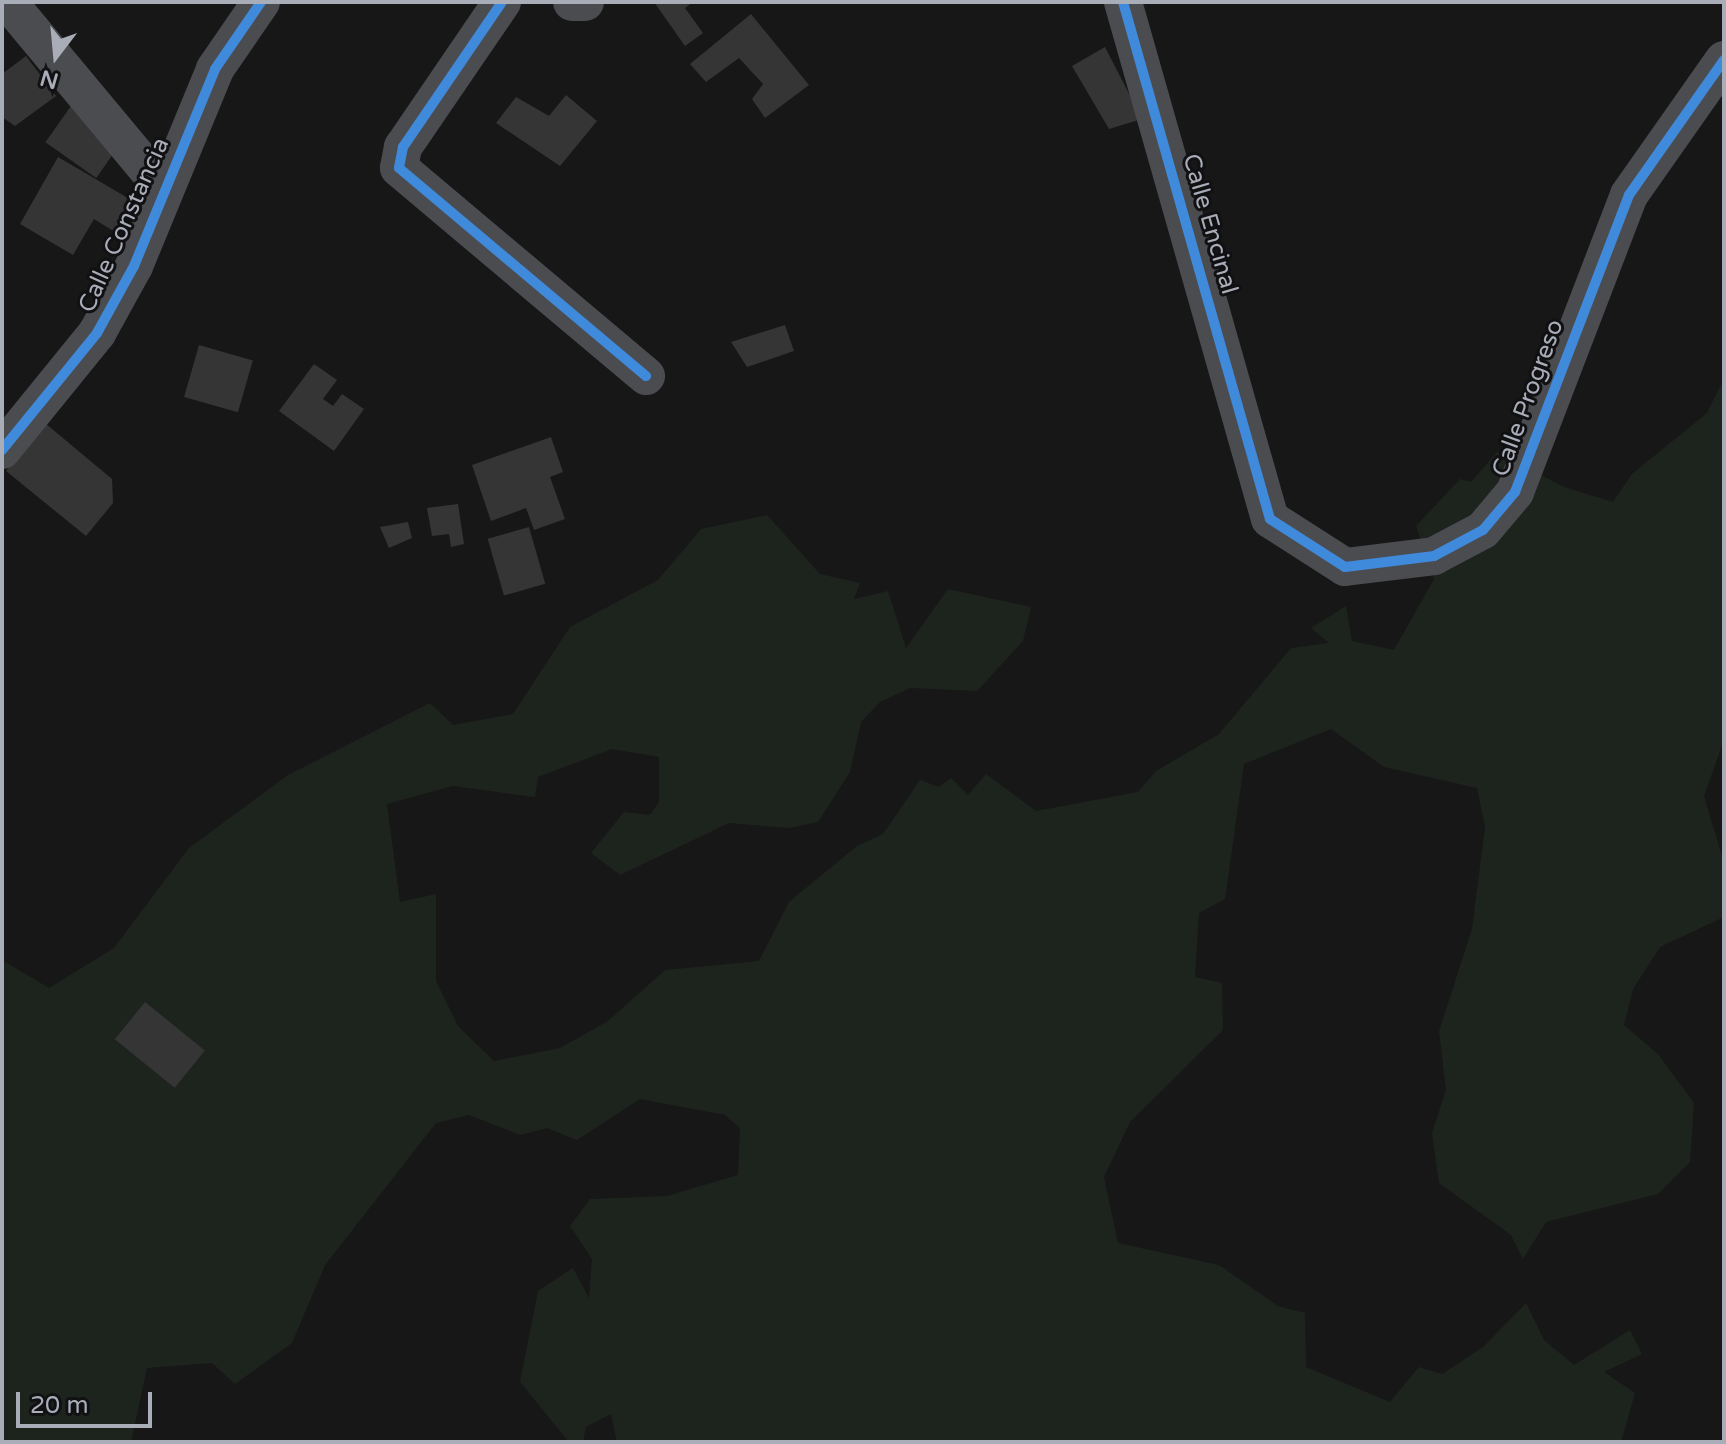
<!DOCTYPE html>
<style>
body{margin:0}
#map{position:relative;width:1726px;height:1444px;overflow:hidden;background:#171717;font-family:"Varela Round",sans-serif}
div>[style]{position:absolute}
.green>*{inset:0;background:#1d241e}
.building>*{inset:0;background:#353536;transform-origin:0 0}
.street>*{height:38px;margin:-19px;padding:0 19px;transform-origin:19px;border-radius:19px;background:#4b4c50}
.cycleway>*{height:10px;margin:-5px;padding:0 5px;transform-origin:5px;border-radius:5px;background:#408adc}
span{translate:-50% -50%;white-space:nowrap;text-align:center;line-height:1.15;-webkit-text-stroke:6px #111113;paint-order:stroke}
.street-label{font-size:24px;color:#a8adb8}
.frame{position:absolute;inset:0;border:4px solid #a8adb8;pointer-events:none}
.north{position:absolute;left:16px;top:16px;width:80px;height:80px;-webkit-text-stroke:6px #111113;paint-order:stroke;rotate:196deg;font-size:22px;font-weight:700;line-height:32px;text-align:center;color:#a8adb8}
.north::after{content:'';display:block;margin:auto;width:28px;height:36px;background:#a8adb8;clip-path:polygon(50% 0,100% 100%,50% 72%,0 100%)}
.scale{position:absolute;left:16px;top:1392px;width:136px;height:36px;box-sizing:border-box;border:4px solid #a8adb8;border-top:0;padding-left:10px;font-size:24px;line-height:28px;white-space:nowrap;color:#a8adb8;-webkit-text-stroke:6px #111113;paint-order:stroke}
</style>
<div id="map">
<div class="green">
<div style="clip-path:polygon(1724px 379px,1724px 740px,1704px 796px,1724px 863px,1724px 917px,1660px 947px,1633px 989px,1624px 1025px,1658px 1054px,1694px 1103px,1690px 1162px,1658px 1194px,1546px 1222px,1523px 1259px,1511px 1235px,1439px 1183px,1432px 1133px,1446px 1090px,1439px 1031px,1472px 929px,1485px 827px,1477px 788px,1384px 767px,1331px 729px,1244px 764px,1225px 899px,1199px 913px,1195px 977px,1222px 983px,1223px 1030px,1130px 1122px,1104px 1177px,1118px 1243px,1219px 1265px,1278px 1306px,1305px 1313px,1306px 1367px,1390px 1402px,1419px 1367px,1442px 1374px,1483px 1347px,1526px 1303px,1544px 1340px,1574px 1365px,1630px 1330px,1642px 1354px,1604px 1372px,1635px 1393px,1621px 1442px,617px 1442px,611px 1414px,586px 1427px,583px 1442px,569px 1442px,520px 1382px,538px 1291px,573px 1268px,589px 1298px,592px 1259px,570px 1226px,590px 1199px,667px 1196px,738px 1175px,740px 1128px,725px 1115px,640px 1099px,577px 1140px,547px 1128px,520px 1135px,469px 1115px,436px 1123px,325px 1265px,292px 1343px,235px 1384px,212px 1363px,147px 1368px,131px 1442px,2px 1442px,2px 960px,49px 988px,114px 948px,189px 848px,288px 775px,430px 703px,453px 725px,513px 714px,570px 627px,658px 580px,701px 529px,767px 515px,820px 574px,860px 583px,854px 599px,888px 591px,906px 648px,948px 589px,1031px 607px,1023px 641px,977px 691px,910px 688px,880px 702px,861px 722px,850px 772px,818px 822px,789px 828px,729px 823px,620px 875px,591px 853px,624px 812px,650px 815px,659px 802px,659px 757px,612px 749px,538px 777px,535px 797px,453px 786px,387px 804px,400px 902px,436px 894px,436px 981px,458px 1026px,494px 1061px,560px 1048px,608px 1021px,665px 970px,759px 961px,789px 902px,857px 846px,883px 834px,920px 780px,939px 787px,951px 778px,968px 795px,986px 774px,1036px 811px,1138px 792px,1156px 771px,1219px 734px,1291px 648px,1329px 643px,1311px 628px,1346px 606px,1352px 641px,1394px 650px,1434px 579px,1416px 526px,1460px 479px,1471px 482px,1497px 452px,1564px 487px,1613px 502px,1632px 474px,1707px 413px)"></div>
</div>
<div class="building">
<div style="clip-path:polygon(654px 2px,693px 2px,685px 8px,703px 33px,685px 46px)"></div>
<div style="clip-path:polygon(751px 14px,809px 85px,765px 118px,752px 99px,763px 84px,739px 58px,706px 82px,690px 64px)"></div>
<div style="clip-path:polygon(1105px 47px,1142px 119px,1109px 129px,1072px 66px)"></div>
<div style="clip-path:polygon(26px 56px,56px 96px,15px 126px,2px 117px,2px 74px)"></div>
<div style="clip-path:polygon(566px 95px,597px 121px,560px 166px,496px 123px,516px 97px,549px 116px)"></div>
<div style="left:73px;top:103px;width:62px;height:48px;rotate:35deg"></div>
<div style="clip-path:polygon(58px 157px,133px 201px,115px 232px,94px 219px,73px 255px,20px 224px)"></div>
<div style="clip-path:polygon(785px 325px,794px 351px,747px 367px,731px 342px)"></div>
<div style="left:199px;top:345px;width:56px;height:54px;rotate:16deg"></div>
<div style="clip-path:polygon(314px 364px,337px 380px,323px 399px,333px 406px,342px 394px,364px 409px,334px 451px,279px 411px)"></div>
<div style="clip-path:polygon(45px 423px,112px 479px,113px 503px,86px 536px,6px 471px)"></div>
<div style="clip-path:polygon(551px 437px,563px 472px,550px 477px,565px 519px,534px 530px,526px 508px,491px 521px,472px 465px)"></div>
<div style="clip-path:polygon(458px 504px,464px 544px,451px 547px,449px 534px,432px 536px,427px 508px)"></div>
<div style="clip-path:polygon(408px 522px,412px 538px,389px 548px,380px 527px)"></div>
<div style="left:529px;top:527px;width:59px;height:43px;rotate:74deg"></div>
<div style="left:145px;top:1002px;width:77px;height:48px;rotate:39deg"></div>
</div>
<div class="street">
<div style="left:8px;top:2px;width:242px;rotate:50.2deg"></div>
<div style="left:502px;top:2px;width:176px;rotate:124.3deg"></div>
<div style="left:403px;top:147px;width:21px;rotate:101deg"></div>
<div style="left:399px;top:168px;width:323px;rotate:40.1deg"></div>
<div style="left:572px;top:2px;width:13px"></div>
<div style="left:1123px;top:2px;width:537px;rotate:74.13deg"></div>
<div style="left:1270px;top:519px;width:89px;rotate:32.6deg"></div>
<div style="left:1345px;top:567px;width:90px;rotate:-7deg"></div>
<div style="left:1434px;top:556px;width:55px;rotate:-28deg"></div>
<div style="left:1483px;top:530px;width:50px;rotate:-49.9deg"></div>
<div style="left:1515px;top:492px;width:318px;rotate:-69deg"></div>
<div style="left:1629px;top:195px;width:165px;rotate:-54.9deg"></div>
<div style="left:2px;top:450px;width:151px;rotate:-50.9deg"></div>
<div style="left:97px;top:333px;width:77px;rotate:-61.1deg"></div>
<div style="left:134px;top:266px;width:213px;rotate:-67.6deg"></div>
<div style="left:215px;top:69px;width:81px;rotate:-55.5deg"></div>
</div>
<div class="cycleway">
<div style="left:502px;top:2px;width:176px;rotate:124.3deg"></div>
<div style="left:403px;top:147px;width:21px;rotate:101deg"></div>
<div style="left:399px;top:168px;width:323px;rotate:40.1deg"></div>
<div style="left:1123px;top:2px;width:537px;rotate:74.13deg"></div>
<div style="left:1270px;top:519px;width:89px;rotate:32.6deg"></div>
<div style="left:1345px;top:567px;width:90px;rotate:-7deg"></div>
<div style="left:1434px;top:556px;width:55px;rotate:-28deg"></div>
<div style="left:1483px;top:530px;width:50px;rotate:-49.9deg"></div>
<div style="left:1515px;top:492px;width:318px;rotate:-69deg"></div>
<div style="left:1629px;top:195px;width:165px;rotate:-54.9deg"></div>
<div style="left:2px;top:450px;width:151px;rotate:-50.9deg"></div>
<div style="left:97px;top:333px;width:77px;rotate:-61.1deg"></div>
<div style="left:134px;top:266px;width:213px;rotate:-67.6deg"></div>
<div style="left:215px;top:69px;width:81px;rotate:-55.5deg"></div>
</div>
<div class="street-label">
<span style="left:1210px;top:224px;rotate:74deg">Calle Encinal</span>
<span style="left:124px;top:225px;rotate:-66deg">Calle Constancia</span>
<span style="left:1528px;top:398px;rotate:-70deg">Calle Progreso</span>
</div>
<div class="frame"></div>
<div class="north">N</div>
<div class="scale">20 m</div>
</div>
